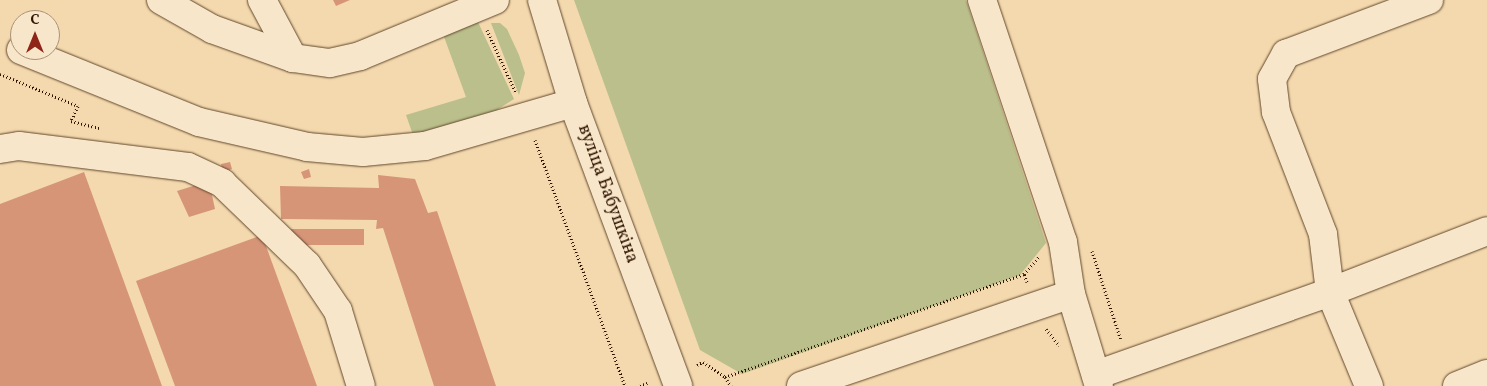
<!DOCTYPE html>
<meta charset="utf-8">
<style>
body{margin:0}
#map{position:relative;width:1487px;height:386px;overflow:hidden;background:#f4d9ae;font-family:Vollkorn,serif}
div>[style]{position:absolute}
.green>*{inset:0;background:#babf8b}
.building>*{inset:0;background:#d79578;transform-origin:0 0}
.path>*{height:3px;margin-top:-1.5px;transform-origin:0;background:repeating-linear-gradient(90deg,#301600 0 1px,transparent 0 3.5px)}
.roads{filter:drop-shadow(0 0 1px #61472c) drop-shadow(0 0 1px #61472c)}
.minor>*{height:28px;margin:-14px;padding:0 14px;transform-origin:14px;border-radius:14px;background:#f8e6ca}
span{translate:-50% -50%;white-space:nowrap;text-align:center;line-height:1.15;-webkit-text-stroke:4px #f8e6ca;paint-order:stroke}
.street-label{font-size:18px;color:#301600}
.north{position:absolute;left:10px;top:10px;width:50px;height:50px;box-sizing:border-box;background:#f8e6ca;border:1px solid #a89379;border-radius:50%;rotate:0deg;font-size:14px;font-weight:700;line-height:20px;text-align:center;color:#301600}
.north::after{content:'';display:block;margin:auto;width:18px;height:22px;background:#8f2418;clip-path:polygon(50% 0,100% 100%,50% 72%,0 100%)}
</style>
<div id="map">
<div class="green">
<div style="clip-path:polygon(574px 0,966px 0,1046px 243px,1020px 275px,742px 374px,700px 350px)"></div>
<div style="clip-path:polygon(478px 22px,514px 99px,489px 115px,413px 135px,406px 115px,466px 97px,443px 34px)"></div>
<div style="clip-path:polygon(491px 23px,500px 23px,507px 29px,519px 55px,525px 73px,519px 95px)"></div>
</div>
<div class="building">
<div style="clip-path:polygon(333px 0,350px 0,336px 6px)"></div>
<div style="clip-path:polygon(230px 162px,232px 169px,223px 172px,221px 164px)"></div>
<div style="clip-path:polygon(309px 169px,311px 177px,304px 179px,301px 172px)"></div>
<div style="clip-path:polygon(84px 172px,162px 386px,0 386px,0 204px)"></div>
<div style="clip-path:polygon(378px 175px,415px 179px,428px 213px,437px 211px,496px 386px,434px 386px,383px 228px,376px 229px,377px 220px,281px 219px,280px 186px,379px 188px)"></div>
<div style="clip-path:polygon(209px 181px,215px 209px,189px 217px,177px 191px)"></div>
<div style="left:364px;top:229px;width:16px;height:73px;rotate:90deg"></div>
<div style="clip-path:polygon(262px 235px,317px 386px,175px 386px,136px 281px)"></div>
</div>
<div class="path">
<div style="left:487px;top:30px;width:69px;rotate:65.3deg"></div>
<div style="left:0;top:74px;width:84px;rotate:22.3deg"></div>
<div style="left:78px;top:106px;width:17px;rotate:115deg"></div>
<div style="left:71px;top:121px;width:29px;rotate:14deg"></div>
<div style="left:535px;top:140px;width:262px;rotate:69.9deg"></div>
<div style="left:1092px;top:251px;width:94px;rotate:72deg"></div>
<div style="left:1027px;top:282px;width:9px;rotate:-111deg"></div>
<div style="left:1024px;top:274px;width:23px;rotate:-49deg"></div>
<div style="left:1046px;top:329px;width:21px;rotate:51deg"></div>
<div style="left:697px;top:365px;width:7px;rotate:-27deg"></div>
<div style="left:703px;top:362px;width:27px;rotate:34deg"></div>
<div style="left:725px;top:377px;width:11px;rotate:56deg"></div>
<div style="left:725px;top:377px;width:316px;rotate:-19deg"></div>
<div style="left:640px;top:386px;width:8px;rotate:-23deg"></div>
</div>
<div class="roads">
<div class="minor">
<div style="left:161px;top:0;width:59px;rotate:29.6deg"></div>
<div style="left:212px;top:29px;width:86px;rotate:19.7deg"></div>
<div style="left:293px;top:58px;width:37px;rotate:8deg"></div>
<div style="left:330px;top:63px;width:31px;rotate:-13deg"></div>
<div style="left:360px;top:56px;width:146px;rotate:-22.5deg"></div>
<div style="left:262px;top:0;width:66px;rotate:61.9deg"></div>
<div style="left:542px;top:0;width:108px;rotate:73.2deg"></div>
<div style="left:573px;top:103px;width:302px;rotate:69.6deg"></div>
<div style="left:982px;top:0;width:255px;rotate:71.5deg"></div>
<div style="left:1063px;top:242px;width:53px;rotate:81.3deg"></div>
<div style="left:1071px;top:294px;width:96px;rotate:73.1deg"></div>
<div style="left:21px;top:50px;width:192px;rotate:22deg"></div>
<div style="left:199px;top:122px;width:111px;rotate:13deg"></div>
<div style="left:307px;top:147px;width:56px;rotate:5.1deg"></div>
<div style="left:363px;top:152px;width:62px;rotate:-5.5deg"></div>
<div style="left:425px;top:146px;width:154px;rotate:-16.2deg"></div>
<div style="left:0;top:149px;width:19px;rotate:-9deg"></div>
<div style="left:19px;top:146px;width:170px;rotate:7.1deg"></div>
<div style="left:188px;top:167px;width:38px;rotate:25deg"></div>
<div style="left:222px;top:183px;width:118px;rotate:44deg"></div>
<div style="left:307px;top:265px;width:55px;rotate:56deg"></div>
<div style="left:338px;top:311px;width:78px;rotate:73deg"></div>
<div style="left:1096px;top:375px;width:248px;rotate:-19.5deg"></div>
<div style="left:1330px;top:292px;width:168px;rotate:-21.2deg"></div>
<div style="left:801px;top:386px;width:285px;rotate:-18.8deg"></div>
<div style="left:1369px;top:386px;width:102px;rotate:-112.5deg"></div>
<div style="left:1330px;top:292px;width:58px;rotate:-96.9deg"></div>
<div style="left:1323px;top:234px;width:131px;rotate:-111.1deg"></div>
<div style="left:1276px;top:112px;width:33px;rotate:-97deg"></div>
<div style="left:1272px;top:79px;width:29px;rotate:-61deg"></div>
<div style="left:1286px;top:54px;width:153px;rotate:-20.7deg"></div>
<div style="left:1457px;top:386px;width:32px;rotate:-22deg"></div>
</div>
</div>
<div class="street-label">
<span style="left:607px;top:194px;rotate:70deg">вуліца Бабушкіна</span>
</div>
<div class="north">С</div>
</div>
